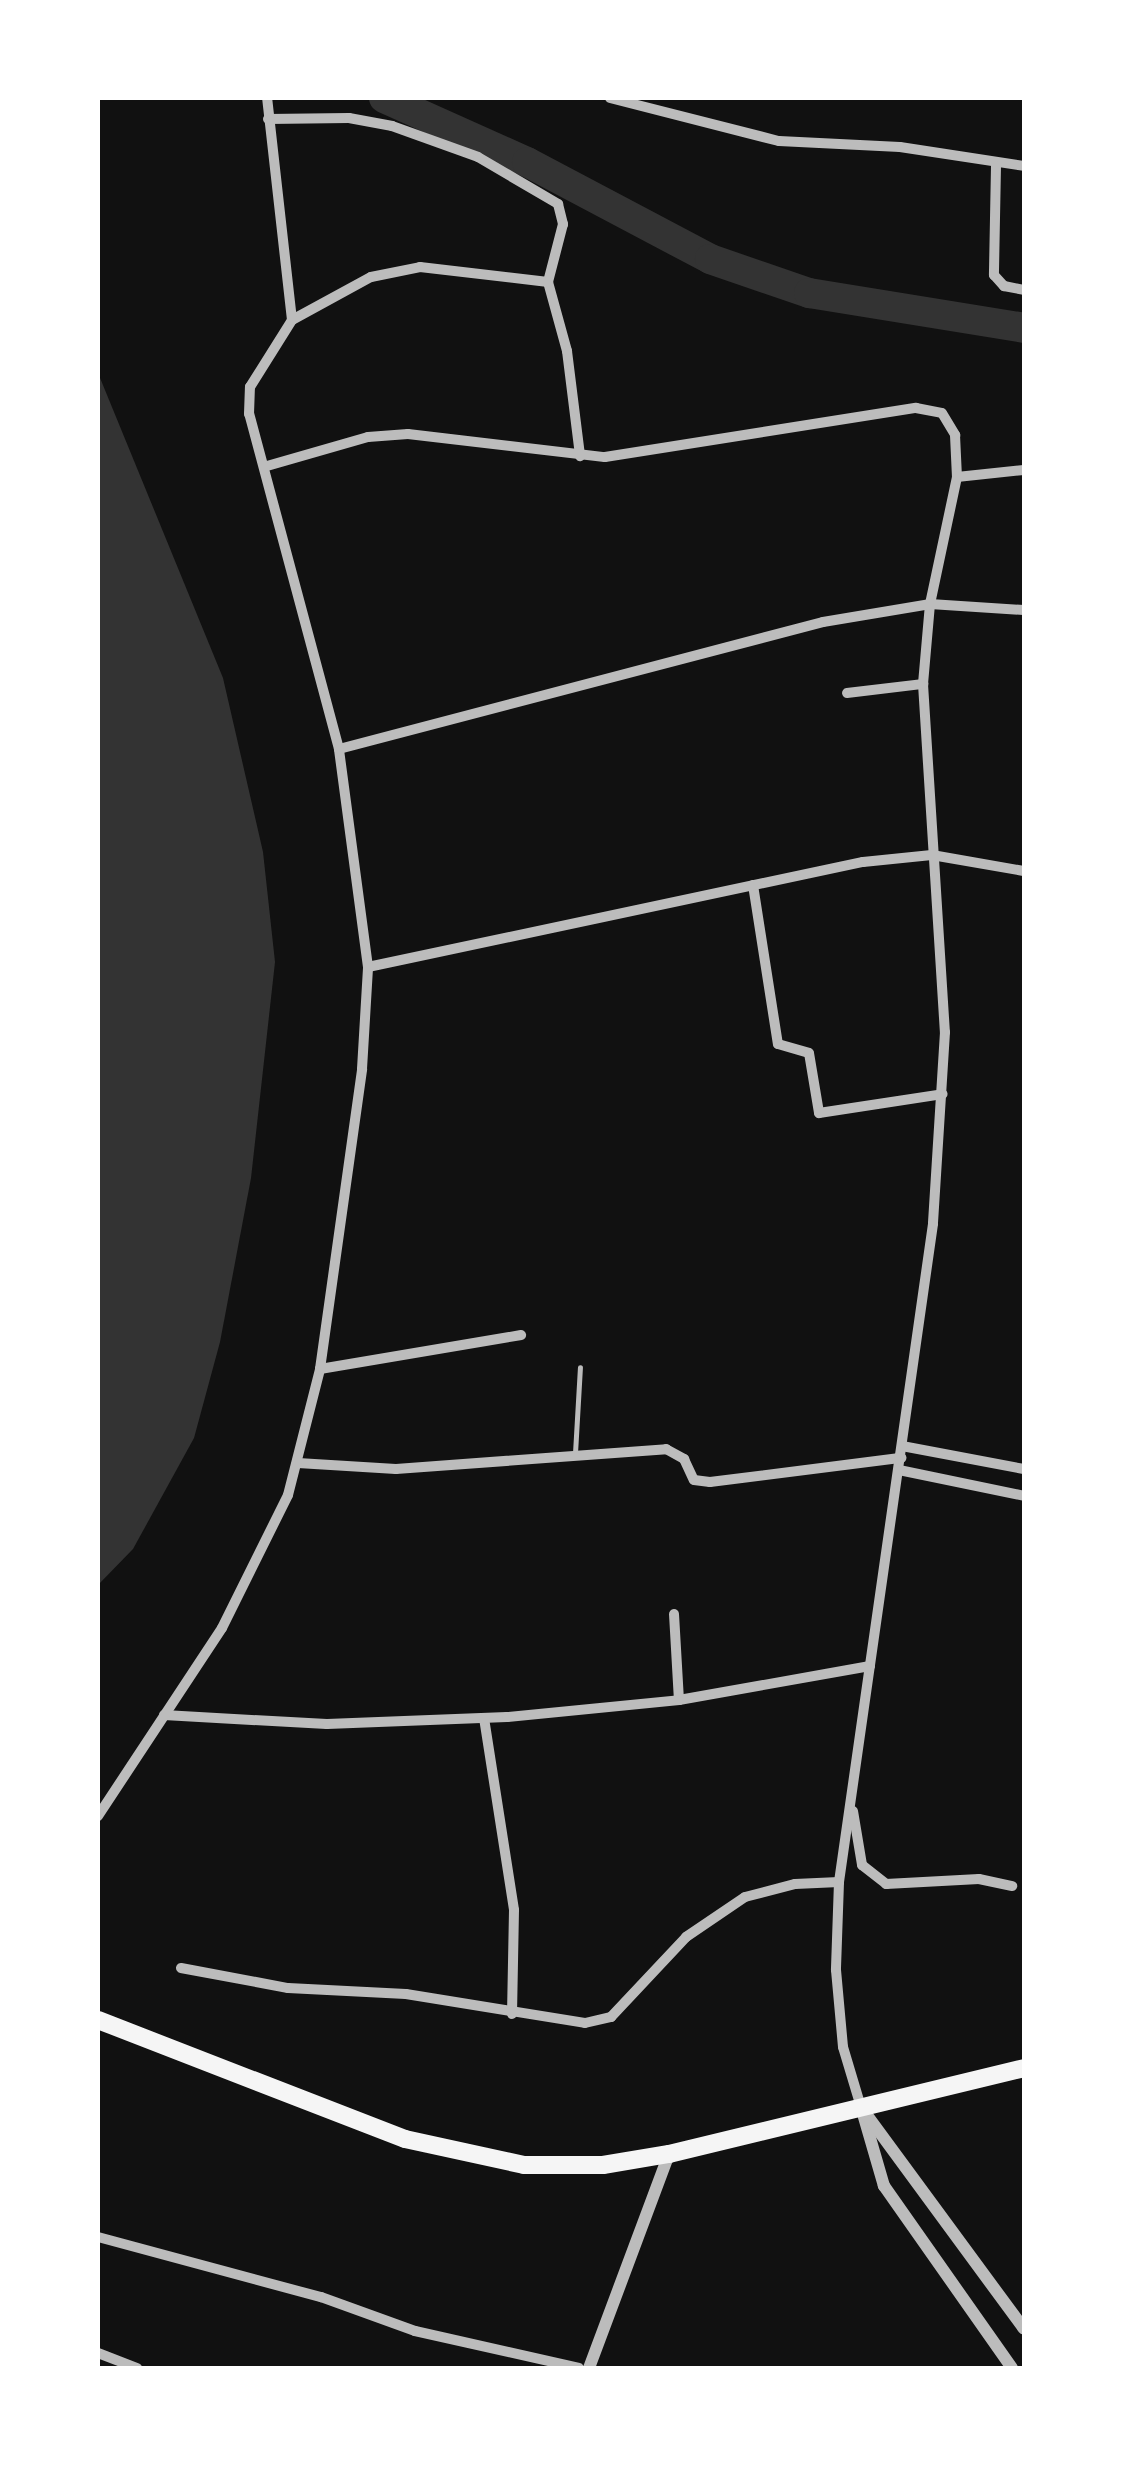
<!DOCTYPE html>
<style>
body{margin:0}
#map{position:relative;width:1122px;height:2466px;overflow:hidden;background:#111;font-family:"PT Sans",sans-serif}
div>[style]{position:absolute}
.water>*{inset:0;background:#333}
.river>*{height:30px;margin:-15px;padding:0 15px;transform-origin:15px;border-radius:15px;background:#333}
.service>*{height:5px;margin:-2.5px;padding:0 2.5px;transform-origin:2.5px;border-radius:2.5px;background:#bcbcbc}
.minor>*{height:10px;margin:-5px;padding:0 5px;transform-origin:5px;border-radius:5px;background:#bcbcbc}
.tertiary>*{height:12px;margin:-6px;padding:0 6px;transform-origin:6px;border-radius:6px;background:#bcbcbc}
.trunk>*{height:18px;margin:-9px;padding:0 9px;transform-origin:9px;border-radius:9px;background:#f5f5f5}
span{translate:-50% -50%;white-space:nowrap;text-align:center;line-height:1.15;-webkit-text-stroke:8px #fff;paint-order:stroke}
.frame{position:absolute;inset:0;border:100px solid #fff;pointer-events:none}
</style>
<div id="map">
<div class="water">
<div style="clip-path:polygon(98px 373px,223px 678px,263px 852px,275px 962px,251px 1178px,220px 1342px,194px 1438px,133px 1549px,98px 1585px)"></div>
</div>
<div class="river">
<div style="left:384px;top:98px;width:157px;rotate:24.1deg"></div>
<div style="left:527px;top:162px;width:207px;rotate:27.9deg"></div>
<div style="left:710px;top:259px;width:105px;rotate:19deg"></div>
<div style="left:809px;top:293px;width:218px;rotate:9.2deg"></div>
</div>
<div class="service">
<div style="left:575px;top:1453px;width:86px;rotate:-86.7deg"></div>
</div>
<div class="minor">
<div style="left:610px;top:98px;width:174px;rotate:14.3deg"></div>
<div style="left:779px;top:141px;width:121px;rotate:2.8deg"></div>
<div style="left:900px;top:147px;width:125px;rotate:8.7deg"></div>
<div style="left:268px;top:119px;width:81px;rotate:-0.7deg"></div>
<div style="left:349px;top:118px;width:44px;rotate:10.5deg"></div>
<div style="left:392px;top:126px;width:91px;rotate:19.8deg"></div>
<div style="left:478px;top:157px;width:93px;rotate:30.4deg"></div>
<div style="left:558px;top:204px;width:21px;rotate:76deg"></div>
<div style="left:563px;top:224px;width:60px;rotate:104.5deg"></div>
<div style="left:548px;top:282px;width:72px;rotate:74.6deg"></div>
<div style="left:567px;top:351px;width:106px;rotate:82.9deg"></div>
<div style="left:996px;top:166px;width:109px;rotate:91.1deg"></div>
<div style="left:994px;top:275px;width:15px;rotate:48deg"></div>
<div style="left:1004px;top:286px;width:20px;rotate:11deg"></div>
<div style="left:292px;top:320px;width:90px;rotate:-28.6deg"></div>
<div style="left:371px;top:277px;width:50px;rotate:-11.5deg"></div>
<div style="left:420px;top:267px;width:129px;rotate:6.7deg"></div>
<div style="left:267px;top:466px;width:105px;rotate:-16deg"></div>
<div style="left:368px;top:437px;width:40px;rotate:-4.3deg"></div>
<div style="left:408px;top:434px;width:198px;rotate:6.7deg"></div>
<div style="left:605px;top:457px;width:315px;rotate:-9deg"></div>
<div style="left:916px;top:408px;width:26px;rotate:11deg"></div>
<div style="left:942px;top:413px;width:26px;rotate:59deg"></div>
<div style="left:955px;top:435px;width:42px;rotate:87.3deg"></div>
<div style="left:957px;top:477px;width:130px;rotate:102deg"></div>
<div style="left:930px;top:604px;width:80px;rotate:95deg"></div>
<div style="left:923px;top:684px;width:349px;rotate:86.4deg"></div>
<div style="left:945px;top:1032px;width:192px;rotate:93.6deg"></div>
<div style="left:933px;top:1224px;width:665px;rotate:98.13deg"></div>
<div style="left:839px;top:1882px;width:88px;rotate:92deg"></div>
<div style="left:836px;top:1970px;width:77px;rotate:84.8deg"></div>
<div style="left:843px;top:2047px;width:63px;rotate:73.3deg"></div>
<div style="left:957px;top:477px;width:67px;rotate:-6deg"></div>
<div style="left:847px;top:693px;width:77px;rotate:-6.8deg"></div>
<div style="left:339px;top:749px;width:500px;rotate:-14.7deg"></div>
<div style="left:823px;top:622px;width:109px;rotate:-9.5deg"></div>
<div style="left:930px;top:604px;width:94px;rotate:3.7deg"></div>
<div style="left:753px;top:885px;width:161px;rotate:81.1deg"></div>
<div style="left:778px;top:1044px;width:32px;rotate:16deg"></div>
<div style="left:809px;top:1053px;width:61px;rotate:80.5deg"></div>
<div style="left:819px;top:1113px;width:125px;rotate:-8.7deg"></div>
<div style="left:368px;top:967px;width:506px;rotate:-11.98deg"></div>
<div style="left:863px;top:862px;width:69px;rotate:-5.8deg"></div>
<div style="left:932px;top:855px;width:93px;rotate:9.9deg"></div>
<div style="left:320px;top:1369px;width:204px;rotate:-9.6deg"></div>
<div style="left:902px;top:1446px;width:124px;rotate:10.7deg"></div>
<div style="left:298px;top:1463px;width:98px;rotate:3.5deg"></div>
<div style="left:396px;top:1469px;width:271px;rotate:-4.2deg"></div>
<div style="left:666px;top:1449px;width:21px;rotate:29deg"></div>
<div style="left:684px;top:1459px;width:23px;rotate:65deg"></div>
<div style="left:694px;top:1480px;width:16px;rotate:7deg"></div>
<div style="left:710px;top:1482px;width:193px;rotate:-7.2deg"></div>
<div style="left:899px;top:1470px;width:128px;rotate:11.7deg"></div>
<div style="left:674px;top:1614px;width:86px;rotate:86.7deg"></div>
<div style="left:164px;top:1715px;width:163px;rotate:3.2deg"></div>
<div style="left:327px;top:1724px;width:180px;rotate:-2.2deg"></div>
<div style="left:507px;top:1717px;width:173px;rotate:-5.6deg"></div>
<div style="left:679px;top:1700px;width:194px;rotate:-10.1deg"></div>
<div style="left:484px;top:1718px;width:194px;rotate:81.1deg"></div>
<div style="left:514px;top:1910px;width:104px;rotate:91.1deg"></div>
<div style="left:853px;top:1811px;width:55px;rotate:80.5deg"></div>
<div style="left:862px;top:1865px;width:31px;rotate:38deg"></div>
<div style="left:886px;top:1884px;width:93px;rotate:-3.1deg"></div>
<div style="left:979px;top:1879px;width:34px;rotate:12deg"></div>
<div style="left:98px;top:1816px;width:225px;rotate:-56.6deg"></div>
<div style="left:222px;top:1628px;width:148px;rotate:-63.6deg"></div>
<div style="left:288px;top:1495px;width:130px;rotate:-75.7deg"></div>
<div style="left:320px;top:1369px;width:303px;rotate:-82deg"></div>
<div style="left:362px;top:1069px;width:102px;rotate:-86.6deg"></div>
<div style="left:368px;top:967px;width:220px;rotate:-97.6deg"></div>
<div style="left:339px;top:749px;width:347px;rotate:-105deg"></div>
<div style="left:249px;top:414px;width:27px;rotate:-88deg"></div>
<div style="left:250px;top:387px;width:79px;rotate:-57.9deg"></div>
<div style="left:292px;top:320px;width:223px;rotate:-96.4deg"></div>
<div style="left:181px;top:1968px;width:109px;rotate:10.6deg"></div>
<div style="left:288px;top:1988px;width:118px;rotate:2.9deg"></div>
<div style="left:406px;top:1994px;width:181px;rotate:9.2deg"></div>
<div style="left:585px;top:2023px;width:27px;rotate:-13deg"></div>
<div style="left:611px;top:2017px;width:110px;rotate:-46.8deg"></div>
<div style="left:686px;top:1937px;width:71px;rotate:-34.1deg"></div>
<div style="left:745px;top:1897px;width:52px;rotate:-14.6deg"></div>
<div style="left:795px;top:1884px;width:44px;rotate:-2.6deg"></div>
<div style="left:98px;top:2237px;width:231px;rotate:15.1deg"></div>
<div style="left:321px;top:2297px;width:100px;rotate:19.9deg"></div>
<div style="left:415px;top:2331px;width:168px;rotate:12.7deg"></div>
<div style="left:98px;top:2353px;width:42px;rotate:21deg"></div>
</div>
<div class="tertiary">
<div style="left:589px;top:2368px;width:228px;rotate:-69.5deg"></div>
<div style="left:1012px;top:2368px;width:223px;rotate:-125.1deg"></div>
<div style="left:884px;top:2186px;width:82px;rotate:-106.2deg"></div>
<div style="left:861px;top:2107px;width:275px;rotate:53.7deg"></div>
</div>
<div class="trunk">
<div style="left:98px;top:2020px;width:329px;rotate:21.2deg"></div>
<div style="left:405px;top:2139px;width:122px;rotate:12.3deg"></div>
<div style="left:524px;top:2165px;width:79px"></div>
<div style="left:603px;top:2165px;width:67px;rotate:-9.5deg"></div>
<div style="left:669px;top:2154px;width:365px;rotate:-13.6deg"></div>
</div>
<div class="frame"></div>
</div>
